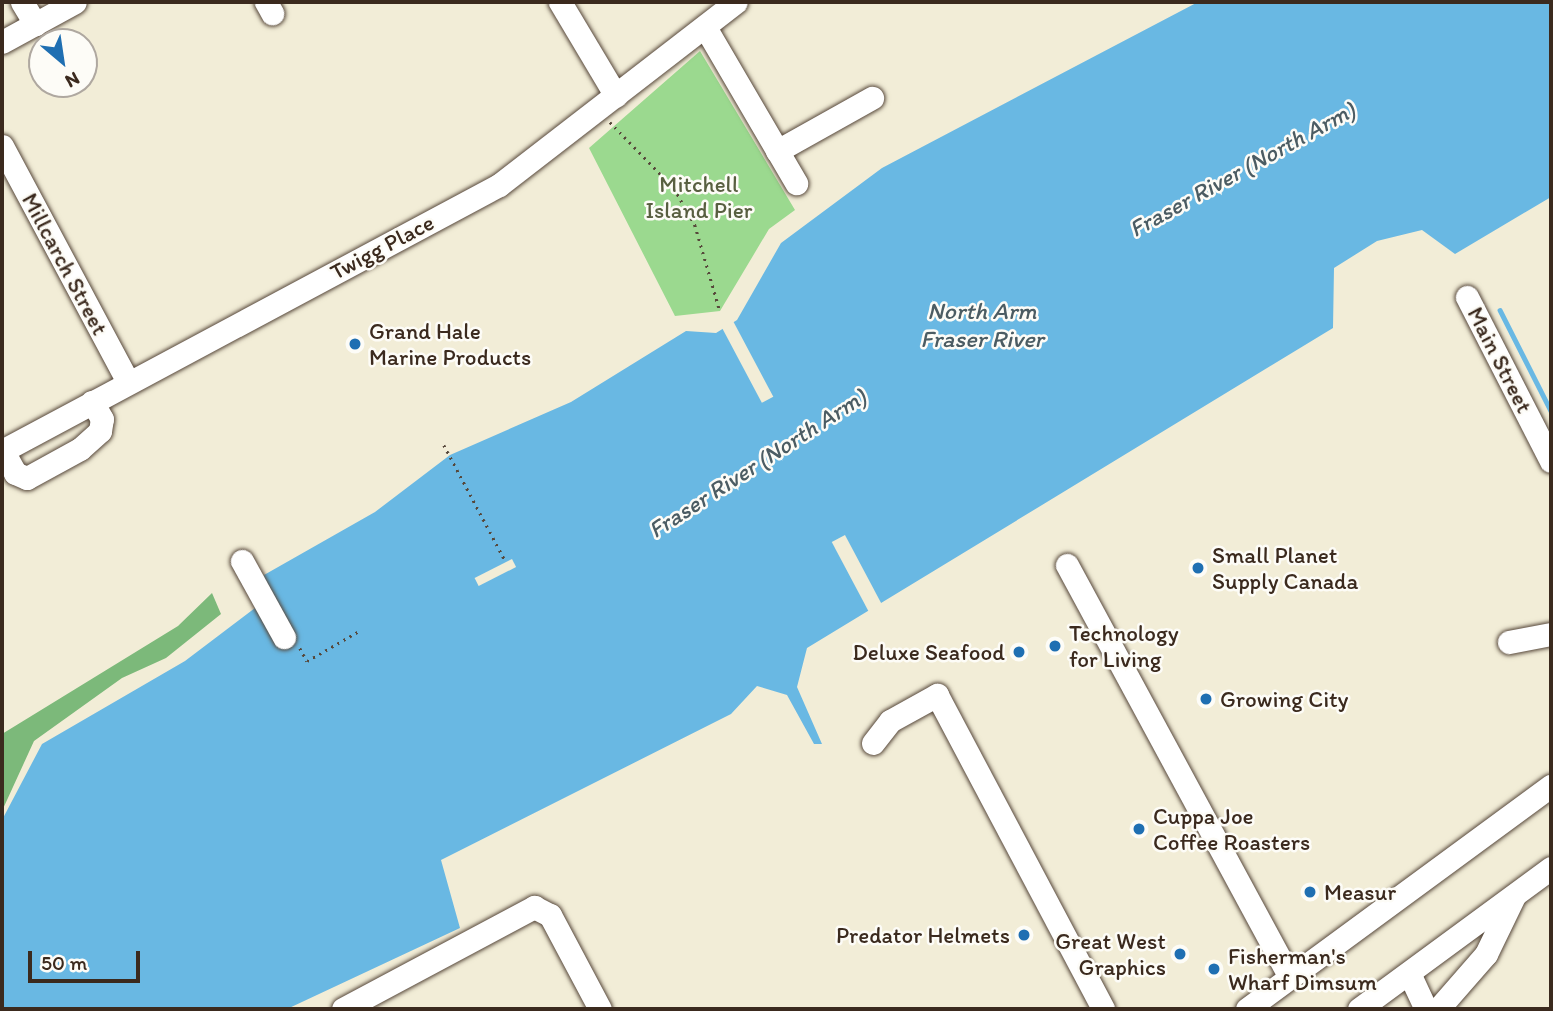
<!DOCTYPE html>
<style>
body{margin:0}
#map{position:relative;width:1553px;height:1011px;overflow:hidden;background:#f2edd7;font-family:Itim,sans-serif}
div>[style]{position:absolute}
.green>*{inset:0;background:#9bd98f}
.forest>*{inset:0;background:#7cb97a}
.water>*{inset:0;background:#69b8e3}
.pier>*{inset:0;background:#f2edd7;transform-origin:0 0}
.stream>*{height:4.5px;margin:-2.25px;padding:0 2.25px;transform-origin:2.25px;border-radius:2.25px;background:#69b8e3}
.path>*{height:2.5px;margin-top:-1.25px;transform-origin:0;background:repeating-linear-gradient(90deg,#56473a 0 2px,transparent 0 7px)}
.roads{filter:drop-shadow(0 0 2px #56473a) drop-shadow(0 0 2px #56473a)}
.minor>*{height:23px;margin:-11.5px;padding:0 11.5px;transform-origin:11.5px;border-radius:11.5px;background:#fff}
.dots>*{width:19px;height:19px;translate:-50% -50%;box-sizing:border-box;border:4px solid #fdfcf7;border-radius:50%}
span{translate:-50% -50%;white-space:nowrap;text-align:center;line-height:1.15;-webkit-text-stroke:5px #fdfcf7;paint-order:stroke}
.park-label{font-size:23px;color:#585f40}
.street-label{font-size:23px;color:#3b2a1e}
.poi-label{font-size:23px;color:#3b2a1e}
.left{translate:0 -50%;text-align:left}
.right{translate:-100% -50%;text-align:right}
.water-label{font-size:24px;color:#4b5c63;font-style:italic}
.frame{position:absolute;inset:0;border:4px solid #3b2a1e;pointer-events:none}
.north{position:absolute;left:28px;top:28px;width:70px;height:70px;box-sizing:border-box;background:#fdfcf7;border:2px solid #afa8a0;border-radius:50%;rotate:151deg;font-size:19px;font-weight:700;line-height:28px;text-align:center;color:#3b2a1e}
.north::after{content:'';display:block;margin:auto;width:24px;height:32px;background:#1f6fb2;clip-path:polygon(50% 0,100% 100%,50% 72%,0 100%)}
.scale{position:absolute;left:28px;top:951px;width:112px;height:32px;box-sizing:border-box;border:4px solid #3b2a1e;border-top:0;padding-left:9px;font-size:21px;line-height:24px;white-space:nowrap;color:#3b2a1e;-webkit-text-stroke:5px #fdfcf7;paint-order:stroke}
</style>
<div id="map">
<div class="green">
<div style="clip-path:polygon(700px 51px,795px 210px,769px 229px,720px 311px,675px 316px,589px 148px)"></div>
</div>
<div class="forest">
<div style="clip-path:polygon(212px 593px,221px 614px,166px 658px,122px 678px,34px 741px,2px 811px,2px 734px,178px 626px)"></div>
</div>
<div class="water">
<div style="clip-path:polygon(1198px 2px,1551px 2px,1551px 197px,1455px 254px,1422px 230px,1377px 241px,1334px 268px,1333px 328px,807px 648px,797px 687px,822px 744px,814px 744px,787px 695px,757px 686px,731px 714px,441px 860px,460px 928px,287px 1009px,2px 1009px,2px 820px,42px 744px,185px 661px,267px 599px,264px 575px,375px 512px,450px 455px,571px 402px,686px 331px,716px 333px,737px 320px,781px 243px,882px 168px)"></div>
</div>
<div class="pier">
<div style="left:732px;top:319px;width:88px;height:13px;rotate:62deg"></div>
<div style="left:845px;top:535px;width:80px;height:15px;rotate:62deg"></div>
<div style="left:512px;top:559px;width:9px;height:42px;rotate:63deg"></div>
</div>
<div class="stream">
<div style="left:1500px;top:310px;width:113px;rotate:63.2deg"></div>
</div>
<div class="path">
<div style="left:610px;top:122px;width:92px;rotate:45.9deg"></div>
<div style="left:674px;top:188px;width:43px;rotate:60.4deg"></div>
<div style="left:695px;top:225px;width:90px;rotate:73.8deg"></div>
<div style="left:444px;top:445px;width:132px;rotate:62.1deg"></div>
<div style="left:300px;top:648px;width:15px;rotate:62deg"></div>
<div style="left:307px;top:661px;width:62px;rotate:-29.9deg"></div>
</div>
<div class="roads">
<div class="minor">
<div style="left:22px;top:2px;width:26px;rotate:59deg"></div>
<div style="left:266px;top:2px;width:13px;rotate:61deg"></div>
<div style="left:560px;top:2px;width:109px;rotate:59.2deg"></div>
<div style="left:705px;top:27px;width:181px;rotate:59.7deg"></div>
<div style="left:2px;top:42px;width:83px;rotate:-28.7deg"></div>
<div style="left:2px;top:146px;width:268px;rotate:61.9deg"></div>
<div style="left:777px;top:151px;width:109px;rotate:-29.2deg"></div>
<div style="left:1467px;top:297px;width:184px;rotate:62.9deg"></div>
<div style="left:2px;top:451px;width:564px;rotate:-28.16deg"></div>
<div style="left:499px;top:185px;width:299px;rotate:-37.7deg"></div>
<div style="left:3px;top:451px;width:25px;rotate:61deg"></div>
<div style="left:15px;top:473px;width:13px;rotate:23deg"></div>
<div style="left:27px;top:478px;width:60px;rotate:-28.7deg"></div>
<div style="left:80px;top:449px;width:27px;rotate:-42deg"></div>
<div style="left:100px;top:431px;width:12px;rotate:-81deg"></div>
<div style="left:102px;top:419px;width:20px;rotate:-120deg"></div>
<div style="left:242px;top:561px;width:87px;rotate:61.1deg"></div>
<div style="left:1067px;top:565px;width:468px;rotate:61.6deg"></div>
<div style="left:1509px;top:642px;width:43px;rotate:-10.8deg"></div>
<div style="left:873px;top:743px;width:28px;rotate:-52deg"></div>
<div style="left:890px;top:721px;width:54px;rotate:-29deg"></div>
<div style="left:937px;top:695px;width:355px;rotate:62.1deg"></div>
<div style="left:1409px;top:973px;width:40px;rotate:65deg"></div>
<div style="left:343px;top:1009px;width:217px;rotate:-28.1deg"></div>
<div style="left:534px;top:907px;width:18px;rotate:27deg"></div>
<div style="left:550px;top:915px;width:106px;rotate:62deg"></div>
<div style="left:1247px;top:1009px;width:377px;rotate:-36.3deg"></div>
<div style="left:1359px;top:1009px;width:238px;rotate:-36.3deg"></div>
<div style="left:1438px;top:1009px;width:73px;rotate:-48.9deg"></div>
<div style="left:1486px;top:954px;width:64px;rotate:-64.2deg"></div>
</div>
</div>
<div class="dots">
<div style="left:355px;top:344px;background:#1f6fb2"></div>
<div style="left:1198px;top:568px;background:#1f6fb2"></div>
<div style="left:1055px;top:646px;background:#1f6fb2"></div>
<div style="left:1019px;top:652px;background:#1f6fb2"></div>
<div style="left:1206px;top:699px;background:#1f6fb2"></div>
<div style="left:1139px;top:829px;background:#1f6fb2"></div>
<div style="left:1310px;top:892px;background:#1f6fb2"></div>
<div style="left:1024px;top:935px;background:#1f6fb2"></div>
<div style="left:1180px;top:954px;background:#1f6fb2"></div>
<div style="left:1214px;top:969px;background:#1f6fb2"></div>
</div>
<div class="park-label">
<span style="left:699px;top:197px">Mitchell<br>Island Pier</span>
</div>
<div class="street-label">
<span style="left:382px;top:247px;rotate:-28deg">Twigg Place</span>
<span style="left:65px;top:264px;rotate:62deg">Millcarch Street</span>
<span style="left:1500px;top:360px;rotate:63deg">Main Street</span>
</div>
<div class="poi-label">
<span class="left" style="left:369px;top:344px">Grand Hale<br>Marine Products</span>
<span class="left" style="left:1212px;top:568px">Small Planet<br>Supply Canada</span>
<span class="left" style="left:1069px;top:646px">Technology<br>for Living</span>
<span class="right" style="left:1005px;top:652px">Deluxe Seafood</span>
<span class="left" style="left:1220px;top:699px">Growing City</span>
<span class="left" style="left:1153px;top:829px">Cuppa Joe<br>Coffee Roasters</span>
<span class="left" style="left:1324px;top:892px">Measur</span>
<span class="right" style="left:1010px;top:935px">Predator Helmets</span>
<span class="right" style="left:1166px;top:954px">Great West<br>Graphics</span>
<span class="left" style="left:1228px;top:969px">Fisherman's<br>Wharf Dimsum</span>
</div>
<div class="water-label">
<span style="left:1242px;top:169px;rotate:-29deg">Fraser River (North Arm)</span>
<span style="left:982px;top:325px">North Arm<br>Fraser River</span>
<span style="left:757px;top:463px;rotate:-33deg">Fraser River (North Arm)</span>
</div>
<div class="frame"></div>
<div class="north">N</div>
<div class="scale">50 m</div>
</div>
